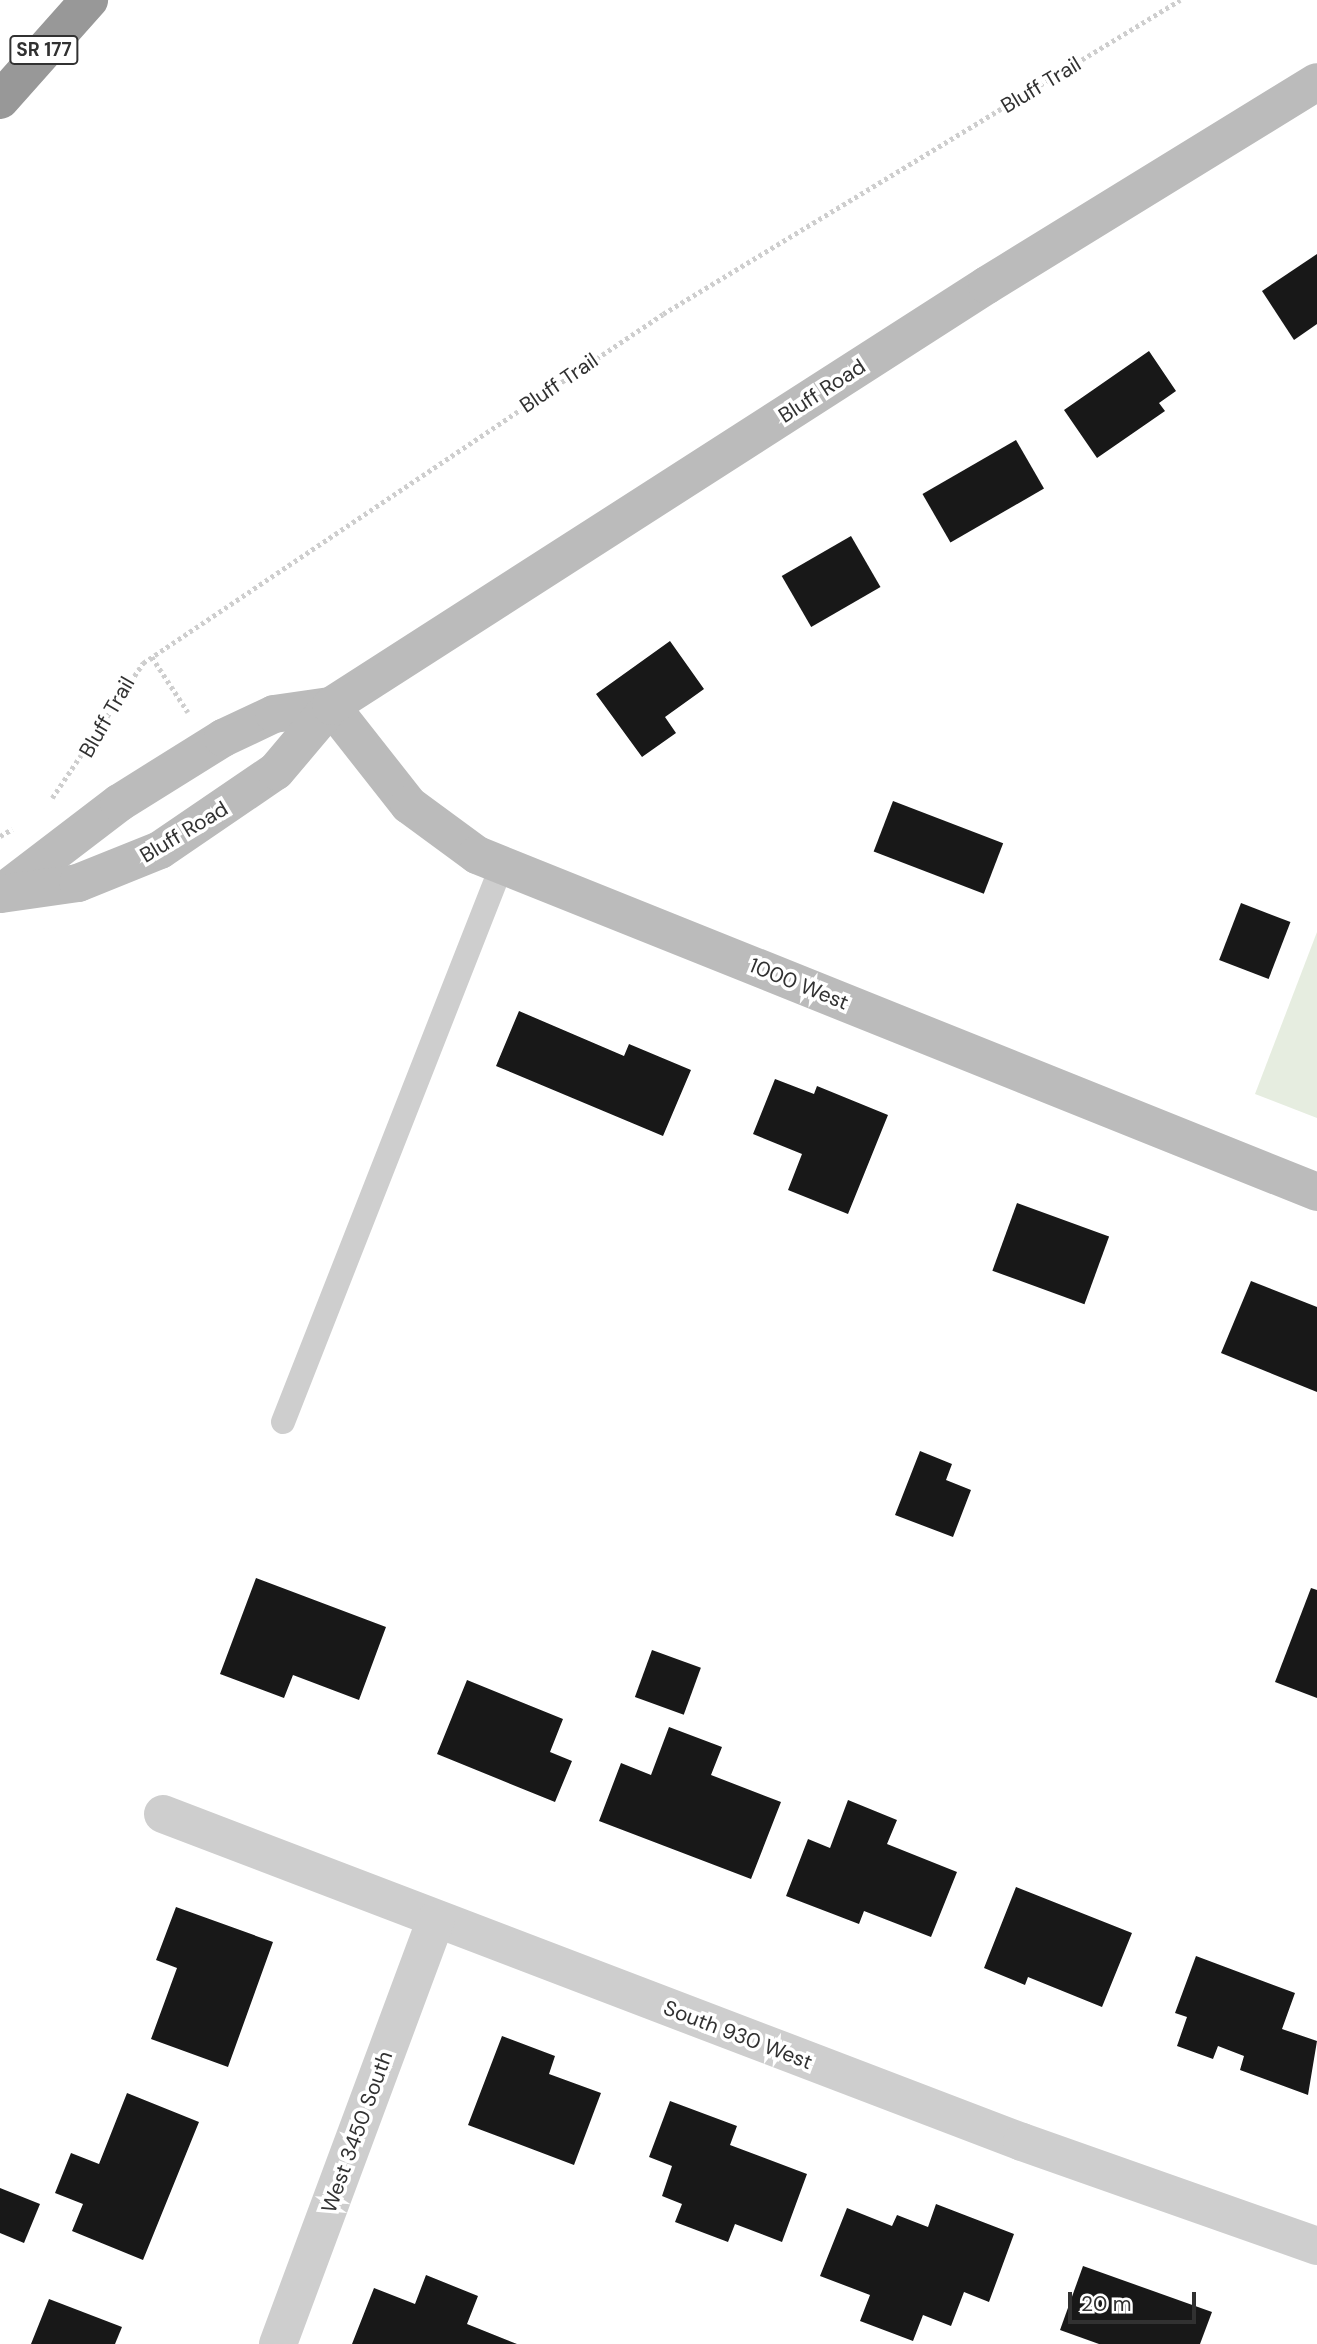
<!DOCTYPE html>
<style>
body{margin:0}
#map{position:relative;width:1317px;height:2344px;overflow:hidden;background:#fff;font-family:"DM Sans",sans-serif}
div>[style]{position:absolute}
.green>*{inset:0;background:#e6ede0}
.building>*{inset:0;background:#181818;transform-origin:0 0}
.path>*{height:4.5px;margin-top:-2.25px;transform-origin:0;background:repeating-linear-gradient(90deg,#cecece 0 3.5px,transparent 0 7px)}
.service>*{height:24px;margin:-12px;padding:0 12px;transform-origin:12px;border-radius:12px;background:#cecece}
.minor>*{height:38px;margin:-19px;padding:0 19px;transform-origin:19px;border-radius:19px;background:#cecece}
.secondary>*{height:38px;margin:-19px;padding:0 19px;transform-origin:19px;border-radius:19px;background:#bbb}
.motorway>*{height:38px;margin:-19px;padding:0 19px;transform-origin:19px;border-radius:19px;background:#989898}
span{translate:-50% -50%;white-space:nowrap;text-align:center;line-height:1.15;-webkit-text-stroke:7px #fff;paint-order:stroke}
.shield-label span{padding:2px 5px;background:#fff;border:2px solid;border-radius:5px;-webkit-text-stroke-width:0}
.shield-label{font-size:19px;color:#313131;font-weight:700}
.street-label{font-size:21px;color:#313131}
.scale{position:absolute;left:1068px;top:2292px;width:128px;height:32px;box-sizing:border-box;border:4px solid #313131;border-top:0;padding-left:9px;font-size:21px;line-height:24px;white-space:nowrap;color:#313131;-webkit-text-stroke:5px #fff;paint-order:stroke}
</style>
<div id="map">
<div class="green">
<div style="clip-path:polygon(1317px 932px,1317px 1118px,1255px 1094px)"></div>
</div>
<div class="building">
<div style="clip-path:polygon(1317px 254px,1317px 324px,1294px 340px,1262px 291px)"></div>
<div style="clip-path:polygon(1149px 351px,1176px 391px,1159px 403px,1165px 411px,1097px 458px,1064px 410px)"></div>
<div style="left:1016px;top:440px;width:56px;height:108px;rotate:60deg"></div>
<div style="left:851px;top:536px;width:59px;height:80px;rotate:60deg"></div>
<div style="clip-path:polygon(670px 641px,704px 689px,665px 717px,676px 733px,642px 757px,596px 694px)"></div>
<div style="left:893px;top:801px;width:118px;height:54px;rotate:21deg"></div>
<div style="left:1241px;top:903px;width:53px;height:61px;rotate:21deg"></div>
<div style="clip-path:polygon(519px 1011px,624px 1056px,629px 1044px,691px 1070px,663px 1136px,496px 1066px)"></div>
<div style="clip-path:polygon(775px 1079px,814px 1094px,817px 1086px,888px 1115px,848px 1214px,788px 1190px,802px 1154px,753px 1134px)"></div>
<div style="left:1017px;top:1203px;width:98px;height:72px;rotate:20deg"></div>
<div style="clip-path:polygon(1251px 1281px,1317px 1307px,1317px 1392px,1221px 1353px)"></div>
<div style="clip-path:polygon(920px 1451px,952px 1464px,946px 1480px,971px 1490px,953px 1537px,895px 1515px)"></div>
<div style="clip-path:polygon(256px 1578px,386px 1627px,359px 1700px,293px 1675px,284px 1698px,220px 1674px)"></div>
<div style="clip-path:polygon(1311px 1588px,1317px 1590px,1317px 1698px,1275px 1682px)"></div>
<div style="left:652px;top:1650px;width:52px;height:50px;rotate:20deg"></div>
<div style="clip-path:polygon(467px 1680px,563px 1719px,550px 1752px,572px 1761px,555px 1802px,437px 1754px)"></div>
<div style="clip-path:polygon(669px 1727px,722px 1747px,711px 1775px,781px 1802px,751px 1879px,599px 1821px,621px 1763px,651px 1775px)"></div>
<div style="clip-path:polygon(848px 1800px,897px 1820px,887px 1844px,957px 1872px,931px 1937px,864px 1911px,859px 1924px,786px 1896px,808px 1839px,830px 1848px)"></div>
<div style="clip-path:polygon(1016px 1887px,1132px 1933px,1102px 2007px,1028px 1977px,1025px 1985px,984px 1968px)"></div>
<div style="clip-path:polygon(176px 1907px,273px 1942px,228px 2067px,151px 2039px,177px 1968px,156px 1960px)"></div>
<div style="clip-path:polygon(1196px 1956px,1295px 1993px,1282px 2029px,1317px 2041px,1308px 2095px,1240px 2070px,1244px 2056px,1218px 2046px,1213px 2059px,1177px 2046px,1187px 2017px,1175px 2013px)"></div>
<div style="clip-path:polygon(502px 2036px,555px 2056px,549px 2074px,601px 2093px,574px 2165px,468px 2125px)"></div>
<div style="clip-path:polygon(127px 2093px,199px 2122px,143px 2260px,72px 2231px,83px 2204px,55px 2193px,71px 2153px,99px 2164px)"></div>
<div style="clip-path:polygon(670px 2101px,737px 2126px,730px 2145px,807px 2174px,782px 2242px,735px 2224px,728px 2242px,675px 2222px,682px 2204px,662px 2196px,672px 2166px,649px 2157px)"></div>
<div style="clip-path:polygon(0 2188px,40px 2204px,24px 2243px,0 2233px)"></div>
<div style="clip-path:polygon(936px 2204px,1014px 2234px,989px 2302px,964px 2292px,951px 2326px,923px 2315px,913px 2341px,860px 2321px,870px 2295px,820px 2276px,847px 2208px,892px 2226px,897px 2215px,928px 2227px)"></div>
<div style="clip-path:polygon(1083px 2266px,1212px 2312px,1200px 2344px,1099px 2344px,1060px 2330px)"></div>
<div style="clip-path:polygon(426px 2275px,478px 2296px,467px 2324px,517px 2344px,352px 2344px,374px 2288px,415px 2304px)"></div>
<div style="clip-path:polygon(49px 2299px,122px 2327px,115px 2344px,31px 2344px)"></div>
</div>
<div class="path">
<div style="left:152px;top:657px;width:66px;rotate:56.8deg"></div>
<div style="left:52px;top:798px;width:163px;rotate:-56deg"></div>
<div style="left:143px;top:663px;width:626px;rotate:-33.87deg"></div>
<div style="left:663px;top:314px;width:605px;rotate:-31.27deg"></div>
<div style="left:0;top:836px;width:14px;rotate:-30deg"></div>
</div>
<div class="service">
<div style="left:283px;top:1422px;width:599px;rotate:-68.54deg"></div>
</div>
<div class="minor">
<div style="left:163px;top:1814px;width:919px;rotate:20.9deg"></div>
<div style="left:1022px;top:2142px;width:313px;rotate:19.4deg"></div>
<div style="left:278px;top:2344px;width:452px;rotate:-69.6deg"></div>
</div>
<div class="secondary">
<div style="left:331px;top:706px;width:126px;rotate:51.8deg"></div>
<div style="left:409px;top:805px;width:84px;rotate:36.3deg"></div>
<div style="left:477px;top:855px;width:905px;rotate:21.86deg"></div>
<div style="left:0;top:894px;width:150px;rotate:-37.4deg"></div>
<div style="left:119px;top:803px;width:123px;rotate:-32deg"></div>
<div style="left:223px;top:738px;width:56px;rotate:-25.2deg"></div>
<div style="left:274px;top:714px;width:58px;rotate:-8deg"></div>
<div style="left:1px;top:894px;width:78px;rotate:-8.1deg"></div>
<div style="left:78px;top:883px;width:88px;rotate:-21.9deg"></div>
<div style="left:160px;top:850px;width:140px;rotate:-34.3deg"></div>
<div style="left:276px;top:771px;width:85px;rotate:-49.8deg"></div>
<div style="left:331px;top:706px;width:779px;rotate:-32.69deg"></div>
<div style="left:987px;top:285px;width:387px;rotate:-31.6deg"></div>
</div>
<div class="motorway">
<div style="left:0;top:100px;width:134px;rotate:-48.3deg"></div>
</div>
<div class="shield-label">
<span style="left:44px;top:50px">SR 177</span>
</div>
<div class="street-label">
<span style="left:1041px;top:85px;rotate:-31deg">Bluff Trail</span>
<span style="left:559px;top:383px;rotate:-34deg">Bluff Trail</span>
<span style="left:822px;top:391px;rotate:-33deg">Bluff Road</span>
<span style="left:107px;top:717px;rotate:-60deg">Bluff Trail</span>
<span style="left:184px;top:832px;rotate:-31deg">Bluff Road</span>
<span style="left:799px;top:984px;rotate:22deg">1000 West</span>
<span style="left:738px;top:2035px;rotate:21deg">South 930 West</span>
<span style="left:357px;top:2132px;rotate:-70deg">West 3450 South</span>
</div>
<div class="scale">20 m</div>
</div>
